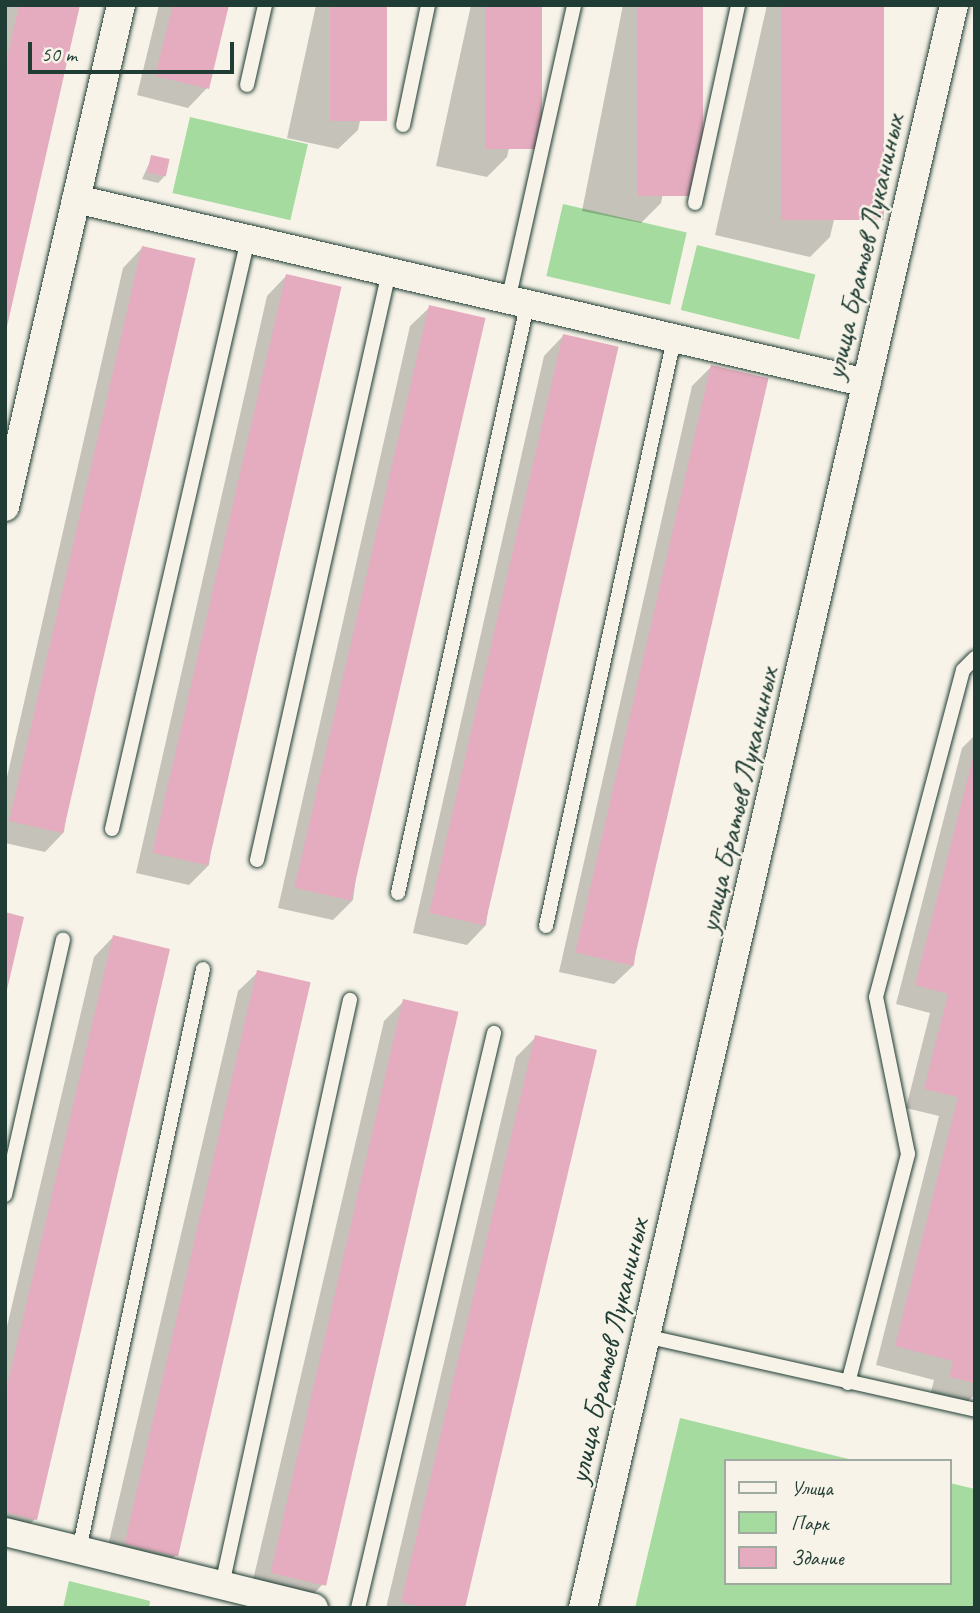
<!DOCTYPE html>
<meta charset="utf-8">
<style>
body{margin:0}
#map{position:relative;width:980px;height:1613px;overflow:hidden;background:#f7f3e8;font-family:Caveat,sans-serif}
div>[style]{position:absolute}
.green>*{inset:0;background:#a5db9f;transform-origin:0 0}
.shadow>*{inset:0;background:#0003}
.building>*{inset:0;background:#e5acbf;transform-origin:0 0}
.roads{filter:drop-shadow(0 0 2px #1f3d34) drop-shadow(0 0 2px #1f3d34)}
.service>*{height:14px;margin:-7px;padding:0 7px;transform-origin:7px;border-radius:7px;background:#f7f3e8}
.minor>*{height:28px;margin:-14px;padding:0 14px;transform-origin:14px;border-radius:14px;background:#f7f3e8}
span{translate:-50% -50%;white-space:nowrap;text-align:center;line-height:1.15;-webkit-text-stroke:5px #f7f3e8;paint-order:stroke}
.street-label{font-size:30px;color:#1f3d34}
.frame{position:absolute;inset:0;border:7px solid #1f3d34;pointer-events:none}
.legend{position:absolute;left:724px;top:1459px;width:228px;height:126px;box-sizing:border-box;background:#f7f3e8;border:2px solid #a1aaa0;margin:0;padding:9px 12px;list-style:none;font-size:21px;color:#1f3d34}
.legend li{display:flex;align-items:center;gap:14px;height:35px}
.legend b{width:35px;border:2px solid #a1aaa0}
.scale{position:absolute;left:28px;top:42px;width:206px;height:32px;box-sizing:border-box;border:4px solid #1f3d34;border-top:0;padding-left:9px;font-size:21px;line-height:24px;white-space:nowrap;color:#1f3d34;-webkit-text-stroke:5px #f7f3e8;paint-order:stroke}
</style>
<div id="map">
<div class="green">
<div style="left:190px;top:117px;width:121px;height:78px;rotate:13deg"></div>
<div style="left:563px;top:204px;width:127px;height:74px;rotate:13deg"></div>
<div style="left:697px;top:245px;width:122px;height:67px;rotate:14deg"></div>
<div style="clip-path:polygon(680px 1418px,857px 1461px,726px 1461px,726px 1583px,950px 1583px,950px 1483px,975px 1489px,975px 1608px,635px 1608px)"></div>
<div style="clip-path:polygon(69px 1581px,150px 1601px,149px 1608px,63px 1608px)"></div>
</div>
<div class="shadow">
<div style="clip-path:polygon(5px 5px,78px 5px,5px 328px)"></div>
<div style="clip-path:polygon(159px 5px,227px 5px,207px 88px,188px 108px,137px 95px)"></div>
<div style="clip-path:polygon(316px 5px,385px 5px,358px 130px,338px 149px,287px 138px)"></div>
<div style="clip-path:polygon(471px 5px,540px 5px,507px 157px,487px 177px,436px 166px)"></div>
<div style="clip-path:polygon(623px 5px,701px 5px,661px 203px,641px 223px,582px 211px)"></div>
<div style="clip-path:polygon(767px 5px,883px 5px,830px 237px,810px 257px,715px 235px)"></div>
<div style="clip-path:polygon(152px 157px,164px 177px,158px 183px,142px 179px)"></div>
<div style="clip-path:polygon(142px 248px,64px 832px,45px 852px,5px 843px,5px 786px,123px 268px)"></div>
<div style="clip-path:polygon(286px 276px,209px 865px,189px 885px,136px 873px,267px 296px)"></div>
<div style="clip-path:polygon(430px 307px,353px 900px,333px 920px,278px 908px,410px 326px)"></div>
<div style="clip-path:polygon(563px 336px,486px 925px,467px 945px,413px 933px,544px 356px)"></div>
<div style="clip-path:polygon(711px 367px,634px 965px,614px 984px,559px 972px,692px 386px)"></div>
<div style="clip-path:polygon(975px 735px,975px 1394px,964px 1405px,930px 1396px,934px 1380px,876px 1365px,939px 1116px,906px 1108px,930px 1013px,896px 1004px,962px 748px)"></div>
<div style="clip-path:polygon(113px 937px,35px 1519px,15px 1538px,5px 1536px,5px 1335px,94px 957px)"></div>
<div style="clip-path:polygon(258px 972px,309px 983px,175px 1556px,155px 1575px,104px 1563px,238px 991px)"></div>
<div style="clip-path:polygon(404px 1001px,322px 1585px,303px 1605px,250px 1593px,384px 1021px)"></div>
<div style="clip-path:polygon(536px 1037px,463px 1608px,386px 1608px,516px 1057px)"></div>
</div>
<div class="building">
<div style="clip-path:polygon(19px 5px,80px 5px,6px 331px,5px 67px)"></div>
<div style="clip-path:polygon(173px 5px,229px 5px,209px 89px,155px 76px)"></div>
<div style="left:330px;top:5px;width:57px;height:116px"></div>
<div style="left:485px;top:5px;width:57px;height:144px"></div>
<div style="left:638px;top:5px;width:65px;height:191px"></div>
<div style="left:781px;top:5px;width:103px;height:215px"></div>
<div style="left:151px;top:155px;width:19px;height:18px;rotate:12deg"></div>
<div style="left:142px;top:246px;width:55px;height:590px;rotate:13deg"></div>
<div style="left:286px;top:274px;width:57px;height:594px;rotate:13deg"></div>
<div style="left:429px;top:305px;width:58px;height:598px;rotate:13deg"></div>
<div style="left:563px;top:334px;width:57px;height:594px;rotate:13deg"></div>
<div style="left:711px;top:365px;width:59px;height:603px;rotate:13deg"></div>
<div style="clip-path:polygon(974px 754px,975px 754px,975px 1383px,949px 1377px,953px 1361px,895px 1346px,958px 1097px,924px 1089px,948px 994px,915px 985px)"></div>
<div style="clip-path:polygon(5px 912px,24px 917px,6px 994px,5px 994px)"></div>
<div style="clip-path:polygon(113px 935px,170px 949px,37px 1520px,5px 1512px,5px 1395px)"></div>
<div style="left:257px;top:970px;width:55px;height:589px;rotate:13deg"></div>
<div style="left:403px;top:999px;width:57px;height:589px;rotate:13deg"></div>
<div style="clip-path:polygon(535px 1035px,597px 1050px,465px 1608px,426px 1608px,401px 1602px)"></div>
</div>
<div class="roads">
<div class="service">
<div style="left:247px;top:85px;width:82px;rotate:-77.3deg"></div>
<div style="left:403px;top:125px;width:123px;rotate:-78.2deg"></div>
<div style="left:695px;top:203px;width:203px;rotate:-77.7deg"></div>
<div style="left:508px;top:301px;width:303px;rotate:-77.4deg"></div>
<div style="left:112px;top:829px;width:605px;rotate:-77.02deg"></div>
<div style="left:257px;top:860px;width:603px;rotate:-77.35deg"></div>
<div style="left:398px;top:893px;width:601px;rotate:-77.61deg"></div>
<div style="left:546px;top:926px;width:601px;rotate:-77.7deg"></div>
<div style="left:5px;top:1195px;width:262px;rotate:-77.2deg"></div>
<div style="left:645px;top:1336px;width:338px;rotate:12.6deg"></div>
<div style="left:848px;top:1383px;width:237px;rotate:-75.3deg"></div>
<div style="left:908px;top:1154px;width:160px;rotate:-101.5deg"></div>
<div style="left:876px;top:997px;width:338px;rotate:-75.1deg"></div>
<div style="left:963px;top:670px;width:17px;rotate:-45deg"></div>
<div style="left:79px;top:1550px;width:594px;rotate:-77.95deg"></div>
<div style="left:222px;top:1585px;width:599px;rotate:-77.66deg"></div>
<div style="left:358px;top:1608px;width:591px;rotate:-76.69deg"></div>
</div>
<div class="minor">
<div style="left:76px;top:199px;width:812px;rotate:13.1deg"></div>
<div style="left:5px;top:507px;width:515px;rotate:-76.99deg"></div>
<div style="left:5px;top:1532px;width:318px;rotate:13.8deg"></div>
<div style="left:583px;top:1608px;width:1645px;rotate:-76.97deg"></div>
</div>
</div>
<div class="street-label">
<span style="left:864px;top:247px;rotate:-77deg">улица Братьев Луканиных</span>
<span style="left:738px;top:800px;rotate:-77deg">улица Братьев Луканиных</span>
<span style="left:608px;top:1351px;rotate:-77deg">улица Братьев Луканиных</span>
</div>
<div class="frame"></div>
<ul class="legend">
<li><b style="height:9px;background:#f7f3e8"></b>Улица</li>
<li><b style="height:19px;background:#a5db9f"></b>Парк</li>
<li><b style="height:19px;background:#e5acbf"></b>Здание</li>
</ul>
<div class="scale">50 m</div>
</div>
